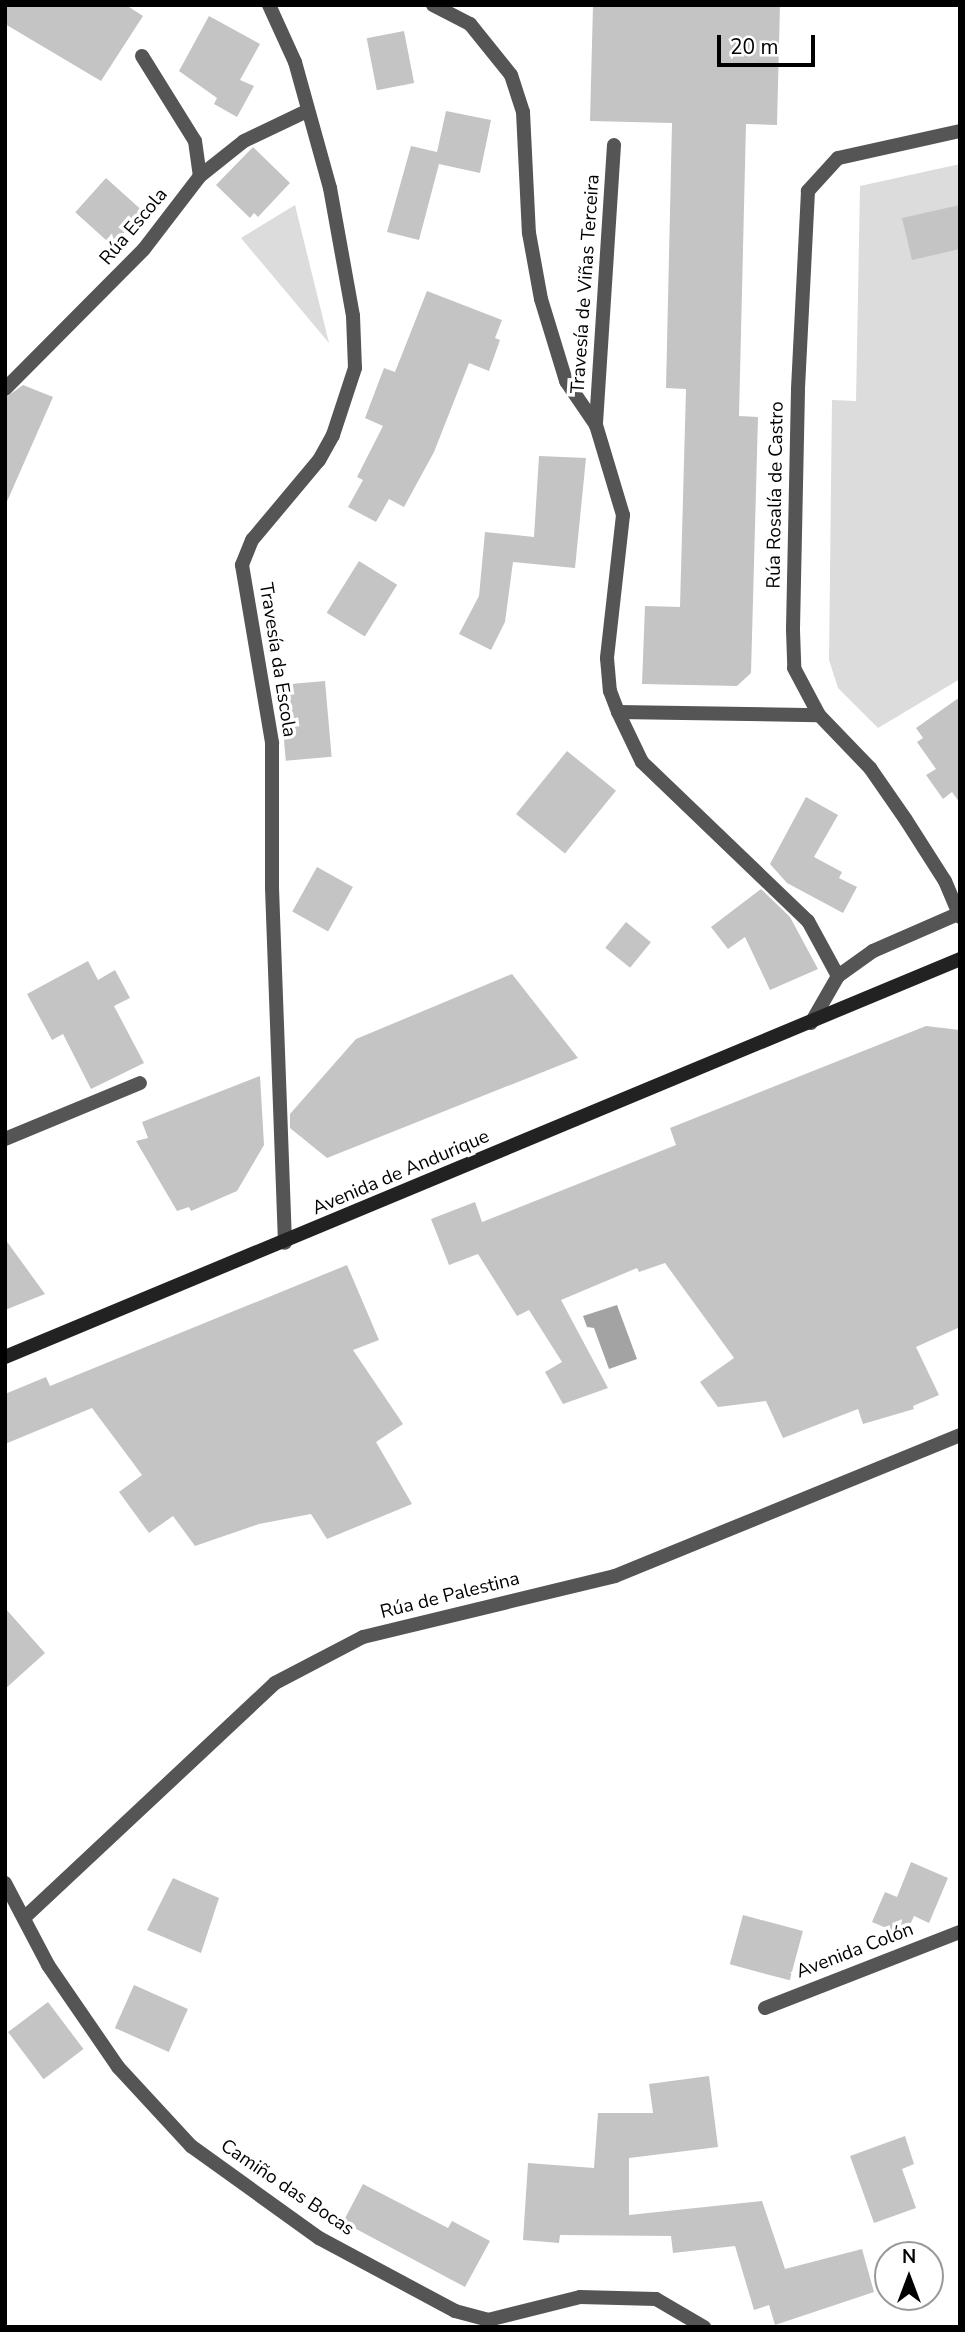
<!DOCTYPE html>
<meta charset="utf-8">
<style>
body{margin:0}
#map{position:relative;width:965px;height:2332px;overflow:hidden;background:#fff;font-family:"Nunito Sans",sans-serif}
div>[style]{position:absolute}
.green>*{inset:0;background:#dcdcdc}
.water>*{inset:0;background:#a3a3a3}
.building>*{inset:0;background:#c4c4c4;transform-origin:0 0}
.street>*{height:14px;margin:-7px;padding:0 7px;transform-origin:7px;border-radius:7px;background:#555}
.secondary>*{height:14px;margin:-7px;padding:0 7px;transform-origin:7px;border-radius:7px;background:#222}
span{translate:-50% -50%;white-space:nowrap;text-align:center;line-height:1.15;-webkit-text-stroke:7px #fff;paint-order:stroke}
.street-label{font-size:19px;color:#000}
.frame{position:absolute;inset:0;border:7px solid #000;pointer-events:none}
.north{position:absolute;left:874px;top:2241px;width:70px;height:70px;box-sizing:border-box;background:#fff;border:2px solid #999;border-radius:50%;rotate:0deg;font-size:19px;font-weight:700;line-height:28px;text-align:center;color:#000}
.north::after{content:'';display:block;margin:auto;width:24px;height:32px;background:#000;clip-path:polygon(50% 0,100% 100%,50% 72%,0 100%)}
.scale{position:absolute;left:717px;top:35px;width:98px;height:32px;box-sizing:border-box;border:4px solid #000;border-top:0;padding-left:9px;font-size:21px;line-height:24px;white-space:nowrap;color:#000;-webkit-text-stroke:5px #fff;paint-order:stroke}
</style>
<div id="map">
<div class="green">
<div style="clip-path:polygon(960px 164px,960px 679px,878px 728px,838px 688px,829px 660px,832px 400px,856px 401px,860px 186px)"></div>
<div style="clip-path:polygon(295px 205px,329px 343px,241px 238px)"></div>
</div>
<div class="water">
<div style="clip-path:polygon(617px 1305px,637px 1359px,609px 1369px,594px 1328px,587px 1327px,583px 1316px)"></div>
</div>
<div class="building">
<div style="clip-path:polygon(5px 5px,126px 5px,143px 16px,101px 81px,5px 24px)"></div>
<div style="clip-path:polygon(593px 5px,780px 5px,777px 125px,746px 124px,739px 416px,758px 417px,751px 673px,737px 686px,642px 684px,645px 606px,680px 607px,686px 389px,666px 388px,672px 123px,590px 121px)"></div>
<div style="clip-path:polygon(209px 16px,260px 44px,240px 80px,254px 86px,237px 117px,214px 104px,217px 98px,179px 71px)"></div>
<div style="left:404px;top:31px;width:53px;height:38px;rotate:79deg"></div>
<div style="clip-path:polygon(446px 111px,491px 120px,480px 173px,439px 164px,419px 240px,387px 232px,411px 146px,437px 152px)"></div>
<div style="clip-path:polygon(253px 147px,290px 183px,258px 217px,254px 213px,250px 218px,216px 185px)"></div>
<div style="left:106px;top:178px;width:50px;height:46px;rotate:42deg"></div>
<div style="clip-path:polygon(960px 205px,960px 249px,912px 260px,902px 218px)"></div>
<div style="clip-path:polygon(427px 291px,502px 320px,495px 338px,500px 340px,489px 371px,469px 363px,434px 452px,404px 507px,389px 499px,376px 522px,348px 507px,363px 480px,357px 477px,383px 426px,365px 418px,384px 368px,395px 372px)"></div>
<div style="clip-path:polygon(23px 385px,53px 397px,5px 506px,5px 398px)"></div>
<div style="clip-path:polygon(539px 456px,586px 458px,575px 568px,513px 562px,505px 622px,491px 650px,459px 634px,479px 596px,485px 532px,534px 537px)"></div>
<div style="left:359px;top:561px;width:45px;height:61px;rotate:32deg"></div>
<div style="left:325px;top:681px;width:76px;height:46px;rotate:85deg"></div>
<div style="clip-path:polygon(960px 697px,960px 803px,952px 792px,943px 799px,926px 775px,936px 769px,917px 742px,923px 738px,916px 728px)"></div>
<div style="left:567px;top:751px;width:63px;height:81px;rotate:39deg"></div>
<div style="clip-path:polygon(806px 797px,838px 815px,814px 857px,842px 872px,839px 878px,857px 887px,843px 913px,787px 883px,770px 864px)"></div>
<div style="left:317px;top:867px;width:41px;height:51px;rotate:29deg"></div>
<div style="clip-path:polygon(761px 889px,790px 917px,818px 969px,770px 990px,745px 937px,728px 949px,711px 927px)"></div>
<div style="left:626px;top:922px;width:32px;height:33px;rotate:39deg"></div>
<div style="clip-path:polygon(88px 961px,98px 980px,115px 970px,130px 998px,114px 1006px,144px 1063px,91px 1089px,63px 1034px,52px 1040px,27px 994px)"></div>
<div style="clip-path:polygon(512px 974px,578px 1058px,327px 1158px,290px 1128px,290px 1114px,356px 1039px)"></div>
<div style="clip-path:polygon(926px 1026px,960px 1030px,960px 1327px,916px 1347px,939px 1395px,913px 1406px,914px 1409px,863px 1424px,858px 1409px,783px 1438px,766px 1401px,718px 1407px,700px 1382px,734px 1358px,665px 1263px,639px 1272px,637px 1268px,561px 1300px,608px 1388px,563px 1404px,545px 1372px,562px 1362px,529px 1310px,517px 1316px,478px 1254px,449px 1265px,431px 1219px,475px 1202px,482px 1222px,676px 1145px,670px 1128px)"></div>
<div style="clip-path:polygon(260px 1076px,264px 1145px,237px 1191px,191px 1211px,189px 1207px,177px 1211px,136px 1141px,148px 1138px,142px 1122px)"></div>
<div style="clip-path:polygon(5px 1239px,45px 1294px,5px 1310px)"></div>
<div style="clip-path:polygon(347px 1265px,379px 1340px,353px 1350px,403px 1424px,376px 1442px,412px 1504px,327px 1539px,311px 1514px,259px 1524px,195px 1546px,173px 1516px,149px 1533px,119px 1492px,142px 1475px,92px 1408px,5px 1444px,5px 1394px,46px 1377px,50px 1386px)"></div>
<div style="clip-path:polygon(5px 1608px,45px 1653px,5px 1689px)"></div>
<div style="clip-path:polygon(911px 1862px,948px 1878px,929px 1923px,914px 1916px,905px 1936px,872px 1922px,885px 1892px,897px 1897px)"></div>
<div style="clip-path:polygon(173px 1878px,219px 1898px,201px 1953px,147px 1930px)"></div>
<div style="left:743px;top:1915px;width:62px;height:51px;rotate:15deg"></div>
<div style="left:134px;top:1985px;width:59px;height:47px;rotate:24deg"></div>
<div style="left:48px;top:2002px;width:59px;height:50px;rotate:53deg"></div>
<div style="clip-path:polygon(709px 2076px,718px 2147px,629px 2158px,629px 2215px,762px 2201px,785px 2269px,862px 2249px,874px 2292px,775px 2325px,769px 2305px,754px 2310px,735px 2246px,673px 2253px,671px 2236px,560px 2235px,559px 2243px,523px 2240px,528px 2163px,594px 2168px,598px 2113px,653px 2113px,649px 2084px)"></div>
<div style="clip-path:polygon(905px 2136px,914px 2164px,902px 2169px,916px 2208px,874px 2223px,850px 2156px)"></div>
<div style="clip-path:polygon(363px 2184px,448px 2228px,452px 2221px,490px 2241px,465px 2287px,343px 2222px)"></div>
</div>
<div class="street">
<div style="left:269px;top:5px;width:63px;rotate:65.5deg"></div>
<div style="left:295px;top:62px;width:131px;rotate:74.5deg"></div>
<div style="left:330px;top:188px;width:130px;rotate:79.8deg"></div>
<div style="left:353px;top:316px;width:52px;rotate:87.8deg"></div>
<div style="left:355px;top:368px;width:71px;rotate:108.2deg"></div>
<div style="left:333px;top:435px;width:29px;rotate:119deg"></div>
<div style="left:319px;top:460px;width:104px;rotate:129.9deg"></div>
<div style="left:252px;top:540px;width:27px;rotate:112deg"></div>
<div style="left:242px;top:565px;width:181px;rotate:80.4deg"></div>
<div style="left:272px;top:743px;width:145px;rotate:90deg"></div>
<div style="left:272px;top:888px;width:355px;rotate:87.9deg"></div>
<div style="left:433px;top:5px;width:42px;rotate:27.2deg"></div>
<div style="left:470px;top:24px;width:65px;rotate:51.2deg"></div>
<div style="left:511px;top:75px;width:39px;rotate:72deg"></div>
<div style="left:523px;top:112px;width:121px;rotate:87.2deg"></div>
<div style="left:529px;top:233px;width:67px;rotate:79.7deg"></div>
<div style="left:541px;top:299px;width:86px;rotate:73deg"></div>
<div style="left:566px;top:381px;width:53px;rotate:55.7deg"></div>
<div style="left:142px;top:56px;width:100px;rotate:58.1deg"></div>
<div style="left:195px;top:141px;width:35px;rotate:82deg"></div>
<div style="left:960px;top:131px;width:125px;rotate:167.5deg"></div>
<div style="left:838px;top:158px;width:45px;rotate:132.3deg"></div>
<div style="left:808px;top:191px;width:199px;rotate:92.9deg"></div>
<div style="left:798px;top:390px;width:240px;rotate:91.2deg"></div>
<div style="left:793px;top:630px;width:38px;rotate:88deg"></div>
<div style="left:794px;top:668px;width:53px;rotate:62deg"></div>
<div style="left:819px;top:715px;width:74px;rotate:46.1deg"></div>
<div style="left:870px;top:768px;width:63px;rotate:55.3deg"></div>
<div style="left:906px;top:820px;width:72px;rotate:57.4deg"></div>
<div style="left:945px;top:881px;width:39px;rotate:67deg"></div>
<div style="left:614px;top:145px;width:281px;rotate:93.7deg"></div>
<div style="left:596px;top:425px;width:94px;rotate:73.3deg"></div>
<div style="left:623px;top:515px;width:144px;rotate:96.4deg"></div>
<div style="left:607px;top:658px;width:33px;rotate:85deg"></div>
<div style="left:610px;top:691px;width:22px;rotate:69deg"></div>
<div style="left:618px;top:712px;width:201px;rotate:0.9deg"></div>
<div style="left:5px;top:389px;width:197px;rotate:-45.2deg"></div>
<div style="left:144px;top:249px;width:92px;rotate:-52.5deg"></div>
<div style="left:200px;top:176px;width:56px;rotate:-38.5deg"></div>
<div style="left:244px;top:141px;width:70px;rotate:-25.5deg"></div>
<div style="left:618px;top:712px;width:55px;rotate:64.4deg"></div>
<div style="left:642px;top:762px;width:230px;rotate:43.8deg"></div>
<div style="left:808px;top:921px;width:63px;rotate:61.4deg"></div>
<div style="left:811px;top:1023px;width:54px;rotate:-60.1deg"></div>
<div style="left:838px;top:976px;width:43px;rotate:-35.5deg"></div>
<div style="left:873px;top:951px;width:95px;rotate:-23.6deg"></div>
<div style="left:5px;top:1139px;width:146px;rotate:-22.5deg"></div>
<div style="left:5px;top:1883px;width:93px;rotate:62.3deg"></div>
<div style="left:48px;top:1965px;width:124px;rotate:55.5deg"></div>
<div style="left:118px;top:2067px;width:108px;rotate:47.3deg"></div>
<div style="left:191px;top:2146px;width:158px;rotate:35.7deg"></div>
<div style="left:319px;top:2238px;width:154px;rotate:28.2deg"></div>
<div style="left:455px;top:2311px;width:34px;rotate:15deg"></div>
<div style="left:488px;top:2320px;width:95px;rotate:-14deg"></div>
<div style="left:580px;top:2297px;width:76px;rotate:1.5deg"></div>
<div style="left:656px;top:2299px;width:56px;rotate:30.3deg"></div>
<div style="left:24px;top:1918px;width:344px;rotate:-43.1deg"></div>
<div style="left:275px;top:1683px;width:99px;rotate:-27.6deg"></div>
<div style="left:363px;top:1637px;width:259px;rotate:-13.6deg"></div>
<div style="left:615px;top:1576px;width:373px;rotate:-22.2deg"></div>
<div style="left:765px;top:2008px;width:209px;rotate:-21.3deg"></div>
</div>
<div class="secondary">
<div style="left:5px;top:1357px;width:1035px;rotate:-22.62deg"></div>
</div>
<div class="street-label">
<span style="left:134px;top:227px;rotate:-50deg">Rúa Escola</span>
<span style="left:586px;top:284px;rotate:-86deg">Travesía de Viñas Terceira</span>
<span style="left:776px;top:495px;rotate:-89deg">Rúa Rosalía de Castro</span>
<span style="left:277px;top:660px;rotate:81deg">Travesía da Escola</span>
<span style="left:401px;top:1173px;rotate:-23deg">Avenida de Andurique</span>
<span style="left:450px;top:1596px;rotate:-14deg">Rúa de Palestina</span>
<span style="left:855px;top:1951px;rotate:-21deg">Avenida Colón</span>
<span style="left:287px;top:2188px;rotate:34deg">Camiño das Bocas</span>
</div>
<div class="frame"></div>
<div class="north">N</div>
<div class="scale">20 m</div>
</div>
